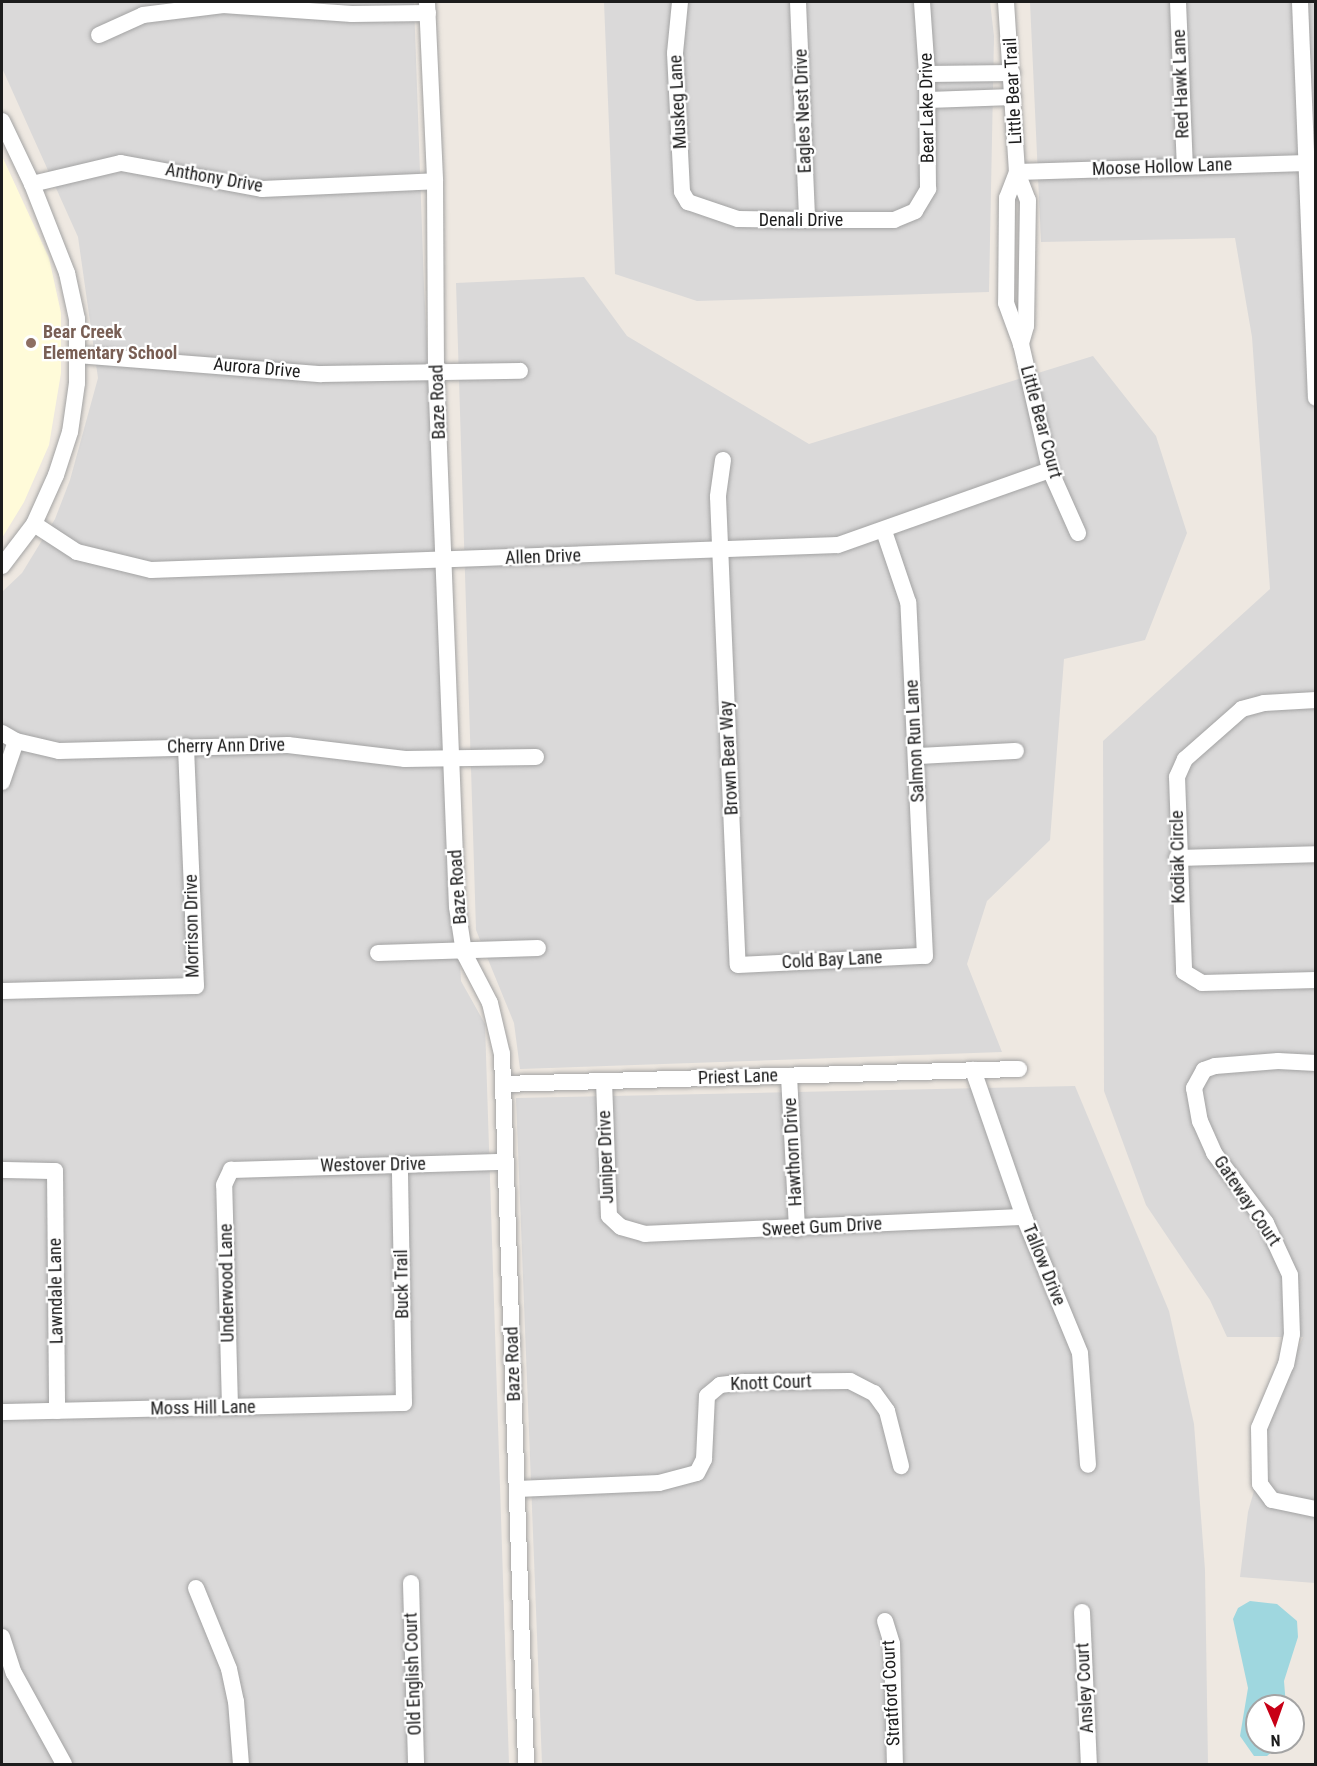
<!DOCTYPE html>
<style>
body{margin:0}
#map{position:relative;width:1317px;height:1766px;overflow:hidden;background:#eee8e1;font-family:"Roboto Condensed",sans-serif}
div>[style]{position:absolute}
.residential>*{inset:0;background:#dad9d9}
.education>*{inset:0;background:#fffbd9}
.water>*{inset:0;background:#9fd7df}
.roads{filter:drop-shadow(0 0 2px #a3a3a3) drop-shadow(0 0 2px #a3a3a3)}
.minor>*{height:16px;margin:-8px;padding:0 8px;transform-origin:8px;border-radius:8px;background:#fff}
.dots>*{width:16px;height:16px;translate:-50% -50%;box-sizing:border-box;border:3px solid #fff;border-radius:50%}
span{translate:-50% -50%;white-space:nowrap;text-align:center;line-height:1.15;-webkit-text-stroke:4.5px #fff;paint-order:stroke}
.street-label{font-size:18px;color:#1c1c1c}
.education-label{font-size:18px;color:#785e54;font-weight:700}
.left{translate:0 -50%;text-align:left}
.frame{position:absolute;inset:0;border:3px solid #1c1c1c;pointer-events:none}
.north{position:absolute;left:1245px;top:1694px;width:60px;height:60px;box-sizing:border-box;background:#fff;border:2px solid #a4a4a4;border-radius:50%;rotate:178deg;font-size:16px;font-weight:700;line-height:24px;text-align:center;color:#1c1c1c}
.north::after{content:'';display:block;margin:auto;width:21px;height:27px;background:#c80016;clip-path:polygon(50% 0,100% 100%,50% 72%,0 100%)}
</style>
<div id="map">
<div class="residential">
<div style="clip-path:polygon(2px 2px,414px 2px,424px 287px,461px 981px,485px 1024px,509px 1764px,2px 1764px,2px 592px,22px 573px,55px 519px,70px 480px,98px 378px,78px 237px,2px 68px)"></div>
<div style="clip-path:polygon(604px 2px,990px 2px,994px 36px,989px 292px,697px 301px,615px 274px)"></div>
<div style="clip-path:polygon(1030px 2px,1315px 2px,1315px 1583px,1240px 1577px,1248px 1512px,1268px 1441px,1266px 1425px,1303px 1337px,1227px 1337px,1210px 1300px,1146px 1205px,1104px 1091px,1103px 741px,1270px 589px,1252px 337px,1235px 238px,1041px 242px)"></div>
<div style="clip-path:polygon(584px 277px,627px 336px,809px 444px,1093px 356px,1156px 436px,1187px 533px,1145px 640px,1064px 659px,1050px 840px,987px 901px,967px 964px,1002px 1052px,520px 1069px,514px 1023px,476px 930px,456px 283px)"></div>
<div style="clip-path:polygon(1075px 1086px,1169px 1311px,1194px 1424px,1205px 1570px,1208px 1764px,542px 1764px,516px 1098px)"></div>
</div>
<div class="education">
<div style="clip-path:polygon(2px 156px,49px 258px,61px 313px,61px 373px,49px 445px,24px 502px,2px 538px)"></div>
</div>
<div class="water">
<div style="clip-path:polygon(1250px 1601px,1277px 1604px,1297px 1621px,1298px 1637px,1284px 1681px,1286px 1706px,1257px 1706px,1257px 1742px,1283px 1742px,1267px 1756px,1254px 1756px,1240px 1736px,1248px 1688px,1233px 1619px,1238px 1608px)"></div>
</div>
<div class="roads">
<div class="minor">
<div style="left:427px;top:2px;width:179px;rotate:87.4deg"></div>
<div style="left:435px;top:181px;width:190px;rotate:89.7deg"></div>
<div style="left:436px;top:371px;width:536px;rotate:87.76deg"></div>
<div style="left:457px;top:907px;width:47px;rotate:81.3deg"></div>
<div style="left:464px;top:953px;width:56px;rotate:62.5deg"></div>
<div style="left:490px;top:1003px;width:52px;rotate:76.8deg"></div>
<div style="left:502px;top:1054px;width:710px;rotate:88.06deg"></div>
<div style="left:680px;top:2px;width:51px;rotate:95.6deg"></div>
<div style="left:675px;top:53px;width:139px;rotate:87.1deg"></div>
<div style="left:682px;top:192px;width:12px;rotate:59deg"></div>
<div style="left:688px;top:202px;width:53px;rotate:18.8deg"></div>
<div style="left:738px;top:219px;width:69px;rotate:0.8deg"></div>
<div style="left:807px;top:220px;width:87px"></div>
<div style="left:894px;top:220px;width:23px;rotate:-23deg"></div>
<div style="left:915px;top:211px;width:26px;rotate:-59deg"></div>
<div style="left:928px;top:189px;width:115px;rotate:-90.5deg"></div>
<div style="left:927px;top:74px;width:72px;rotate:-94deg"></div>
<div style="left:798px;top:2px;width:218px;rotate:87.6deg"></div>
<div style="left:1006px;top:2px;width:170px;rotate:86.3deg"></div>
<div style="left:1017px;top:172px;width:30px;rotate:69deg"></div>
<div style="left:1028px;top:200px;width:126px;rotate:90.9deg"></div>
<div style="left:1026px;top:326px;width:19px;rotate:106deg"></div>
<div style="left:1178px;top:2px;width:164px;rotate:87.6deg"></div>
<div style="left:1300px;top:2px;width:396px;rotate:87.7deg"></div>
<div style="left:99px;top:35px;width:48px;rotate:-24.4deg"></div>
<div style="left:143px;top:15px;width:81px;rotate:-7.1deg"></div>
<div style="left:223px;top:5px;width:129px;rotate:4deg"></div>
<div style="left:352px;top:14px;width:76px;rotate:-0.8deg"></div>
<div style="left:927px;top:74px;width:85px;rotate:-0.7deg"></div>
<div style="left:928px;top:100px;width:85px;rotate:-2deg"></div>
<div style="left:2px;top:121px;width:70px;rotate:64.5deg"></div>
<div style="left:32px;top:184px;width:96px;rotate:68.5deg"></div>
<div style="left:67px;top:273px;width:47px;rotate:77.7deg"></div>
<div style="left:77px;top:319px;width:64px;rotate:90deg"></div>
<div style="left:77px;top:383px;width:49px;rotate:98.1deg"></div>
<div style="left:70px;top:432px;width:45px;rotate:108deg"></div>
<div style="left:56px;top:475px;width:54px;rotate:114.2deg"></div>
<div style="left:34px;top:524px;width:53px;rotate:127.3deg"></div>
<div style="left:1017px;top:172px;width:28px;rotate:111deg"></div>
<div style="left:1007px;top:198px;width:105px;rotate:90.5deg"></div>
<div style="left:1006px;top:303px;width:44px;rotate:69.9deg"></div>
<div style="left:1021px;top:344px;width:129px;rotate:77deg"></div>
<div style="left:1050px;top:470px;width:69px;rotate:66deg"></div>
<div style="left:1017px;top:172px;width:290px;rotate:-1.8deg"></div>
<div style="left:32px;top:184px;width:91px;rotate:-13.3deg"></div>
<div style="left:121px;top:163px;width:143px;rotate:10.4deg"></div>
<div style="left:262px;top:189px;width:173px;rotate:-2.6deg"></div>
<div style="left:77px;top:355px;width:245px;rotate:4.5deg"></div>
<div style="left:321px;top:374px;width:199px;rotate:-0.9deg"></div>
<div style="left:723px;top:460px;width:37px;rotate:98deg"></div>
<div style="left:718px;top:497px;width:468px;rotate:87.6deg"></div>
<div style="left:738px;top:965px;width:187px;rotate:-2.8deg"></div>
<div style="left:925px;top:956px;width:354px;rotate:-92.7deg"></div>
<div style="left:908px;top:602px;width:75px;rotate:-108.7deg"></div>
<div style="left:34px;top:524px;width:51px;rotate:33.1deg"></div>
<div style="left:77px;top:552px;width:76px;rotate:13.7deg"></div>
<div style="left:151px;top:570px;width:687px;rotate:-2.08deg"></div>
<div style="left:838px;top:545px;width:225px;rotate:-19.5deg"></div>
<div style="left:1316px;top:700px;width:52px;rotate:176.7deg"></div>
<div style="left:1264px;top:703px;width:23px;rotate:165deg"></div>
<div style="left:1242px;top:709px;width:76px;rotate:138.7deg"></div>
<div style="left:1185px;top:759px;width:20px;rotate:114deg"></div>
<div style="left:1177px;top:777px;width:195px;rotate:87.9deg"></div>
<div style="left:1184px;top:972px;width:21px;rotate:31deg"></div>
<div style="left:1202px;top:983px;width:114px;rotate:-1.5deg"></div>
<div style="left:2px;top:733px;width:16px;rotate:30deg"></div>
<div style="left:16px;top:741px;width:44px;rotate:13.1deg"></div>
<div style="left:59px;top:751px;width:229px;rotate:-1.5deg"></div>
<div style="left:288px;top:745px;width:118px;rotate:6.8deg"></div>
<div style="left:405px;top:759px;width:131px;rotate:-0.9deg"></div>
<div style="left:917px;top:756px;width:99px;rotate:-2.9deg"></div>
<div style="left:2px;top:782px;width:43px;rotate:-71.1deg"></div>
<div style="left:1177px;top:858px;width:139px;rotate:-1.6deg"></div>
<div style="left:378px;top:953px;width:160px;rotate:-1.8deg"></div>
<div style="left:2px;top:991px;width:194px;rotate:-1.5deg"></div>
<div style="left:196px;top:986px;width:240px;rotate:-92.4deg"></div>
<div style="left:1316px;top:1063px;width:38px;rotate:-177deg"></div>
<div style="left:1278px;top:1061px;width:63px;rotate:175.5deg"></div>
<div style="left:1215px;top:1066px;width:12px;rotate:160deg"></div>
<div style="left:1204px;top:1070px;width:21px;rotate:119deg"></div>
<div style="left:1194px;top:1088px;width:34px;rotate:80deg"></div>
<div style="left:1200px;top:1121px;width:35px;rotate:66deg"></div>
<div style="left:1214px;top:1153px;width:87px;rotate:53.4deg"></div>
<div style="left:1266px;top:1223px;width:57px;rotate:65.2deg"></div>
<div style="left:1290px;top:1275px;width:59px;rotate:88.1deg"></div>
<div style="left:1292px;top:1334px;width:31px;rotate:101deg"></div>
<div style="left:1286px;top:1364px;width:69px;rotate:112.9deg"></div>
<div style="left:1259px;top:1428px;width:56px;rotate:89deg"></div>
<div style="left:1260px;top:1484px;width:20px;rotate:53deg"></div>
<div style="left:1272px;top:1500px;width:45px;rotate:11.6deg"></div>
<div style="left:973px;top:1070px;width:156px;rotate:70.9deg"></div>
<div style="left:1024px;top:1217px;width:147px;rotate:67.6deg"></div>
<div style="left:1080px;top:1353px;width:112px;rotate:85.9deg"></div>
<div style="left:789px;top:1076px;width:153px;rotate:87deg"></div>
<div style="left:604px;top:1081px;width:135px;rotate:87.9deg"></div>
<div style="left:609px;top:1216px;width:16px;rotate:43deg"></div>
<div style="left:621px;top:1227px;width:25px;rotate:16deg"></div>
<div style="left:645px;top:1234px;width:379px;rotate:-2.6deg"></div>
<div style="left:503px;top:1084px;width:516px;rotate:-1.67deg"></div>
<div style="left:2px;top:1170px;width:53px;rotate:1.1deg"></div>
<div style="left:55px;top:1171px;width:240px;rotate:89.5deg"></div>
<div style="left:230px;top:1407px;width:222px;rotate:-91.5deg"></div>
<div style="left:224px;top:1185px;width:17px;rotate:-65deg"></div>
<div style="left:231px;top:1170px;width:275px;rotate:-1.7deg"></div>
<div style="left:2px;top:1412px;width:402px;rotate:-1.3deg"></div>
<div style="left:404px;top:1403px;width:239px;rotate:-91deg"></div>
<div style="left:517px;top:1489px;width:142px;rotate:-2.4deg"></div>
<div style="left:659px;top:1483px;width:39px;rotate:-15deg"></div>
<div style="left:697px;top:1473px;width:16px;rotate:-63deg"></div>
<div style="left:704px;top:1459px;width:63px;rotate:-87.3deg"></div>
<div style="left:707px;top:1396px;width:17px;rotate:-40deg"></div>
<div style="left:720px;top:1385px;width:23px;rotate:-7deg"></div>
<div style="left:743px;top:1382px;width:107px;rotate:-0.5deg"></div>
<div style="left:850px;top:1381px;width:27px;rotate:27deg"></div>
<div style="left:874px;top:1393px;width:22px;rotate:54deg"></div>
<div style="left:887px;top:1411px;width:57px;rotate:75.7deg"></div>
<div style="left:411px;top:1583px;width:181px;rotate:88.4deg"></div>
<div style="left:196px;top:1588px;width:87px;rotate:67.8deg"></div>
<div style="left:229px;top:1669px;width:33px;rotate:78deg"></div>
<div style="left:236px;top:1701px;width:63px;rotate:85.5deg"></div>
<div style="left:1082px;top:1612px;width:152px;rotate:87.4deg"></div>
<div style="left:885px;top:1621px;width:24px;rotate:73deg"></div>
<div style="left:892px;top:1644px;width:120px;rotate:88.6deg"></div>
<div style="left:2px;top:1637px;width:38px;rotate:72deg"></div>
<div style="left:14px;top:1673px;width:104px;rotate:61.2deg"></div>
</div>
</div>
<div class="dots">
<div style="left:31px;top:343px;background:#8d6e63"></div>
</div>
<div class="street-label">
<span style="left:1181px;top:84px;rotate:-92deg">Red Hawk Lane</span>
<span style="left:1013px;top:91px;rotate:-93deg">Little Bear Trail</span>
<span style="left:678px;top:102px;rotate:-93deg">Muskeg Lane</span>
<span style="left:927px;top:108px;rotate:-91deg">Bear Lake Drive</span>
<span style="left:803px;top:111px;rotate:-92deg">Eagles Nest Drive</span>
<span style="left:1162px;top:167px;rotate:-2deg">Moose Hollow Lane</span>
<span style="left:214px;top:178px;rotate:10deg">Anthony Drive</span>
<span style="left:801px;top:220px">Denali Drive</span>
<span style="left:257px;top:368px;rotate:5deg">Aurora Drive</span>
<span style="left:438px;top:402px;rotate:-92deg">Baze Road</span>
<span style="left:1041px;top:422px;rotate:75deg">Little Bear Court</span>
<span style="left:543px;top:557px;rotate:-2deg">Allen Drive</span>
<span style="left:915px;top:741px;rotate:-93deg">Salmon Run Lane</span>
<span style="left:226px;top:746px;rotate:-1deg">Cherry Ann Drive</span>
<span style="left:729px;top:758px;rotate:-93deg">Brown Bear Way</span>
<span style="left:1178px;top:857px;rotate:-91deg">Kodiak Circle</span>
<span style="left:458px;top:887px;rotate:-94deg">Baze Road</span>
<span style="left:192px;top:926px;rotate:-91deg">Morrison Drive</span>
<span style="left:832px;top:960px;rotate:-3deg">Cold Bay Lane</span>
<span style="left:738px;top:1077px;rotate:-2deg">Priest Lane</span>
<span style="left:793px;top:1152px;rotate:-93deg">Hawthorn Drive</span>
<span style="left:606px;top:1157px;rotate:-92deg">Juniper Drive</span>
<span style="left:373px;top:1165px;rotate:-1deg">Westover Drive</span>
<span style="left:1247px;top:1201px;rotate:56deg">Gateway Court</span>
<span style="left:822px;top:1227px;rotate:-3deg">Sweet Gum Drive</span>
<span style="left:1044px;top:1265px;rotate:68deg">Tallow Drive</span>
<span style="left:227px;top:1283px;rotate:-91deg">Underwood Lane</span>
<span style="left:402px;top:1284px;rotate:-91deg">Buck Trail</span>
<span style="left:56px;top:1291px;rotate:-91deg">Lawndale Lane</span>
<span style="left:513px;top:1364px;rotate:-92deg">Baze Road</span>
<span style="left:771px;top:1383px;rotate:-2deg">Knott Court</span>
<span style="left:203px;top:1408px;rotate:-1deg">Moss Hill Lane</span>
<span style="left:413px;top:1674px;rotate:-92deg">Old English Court</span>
<span style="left:1085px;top:1688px;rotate:-93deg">Ansley Court</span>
<span style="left:891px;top:1693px;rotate:-93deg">Stratford Court</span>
</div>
<div class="education-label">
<span class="left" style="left:43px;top:343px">Bear Creek<br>Elementary School</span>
</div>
<div class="frame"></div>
<div class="north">N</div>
</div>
